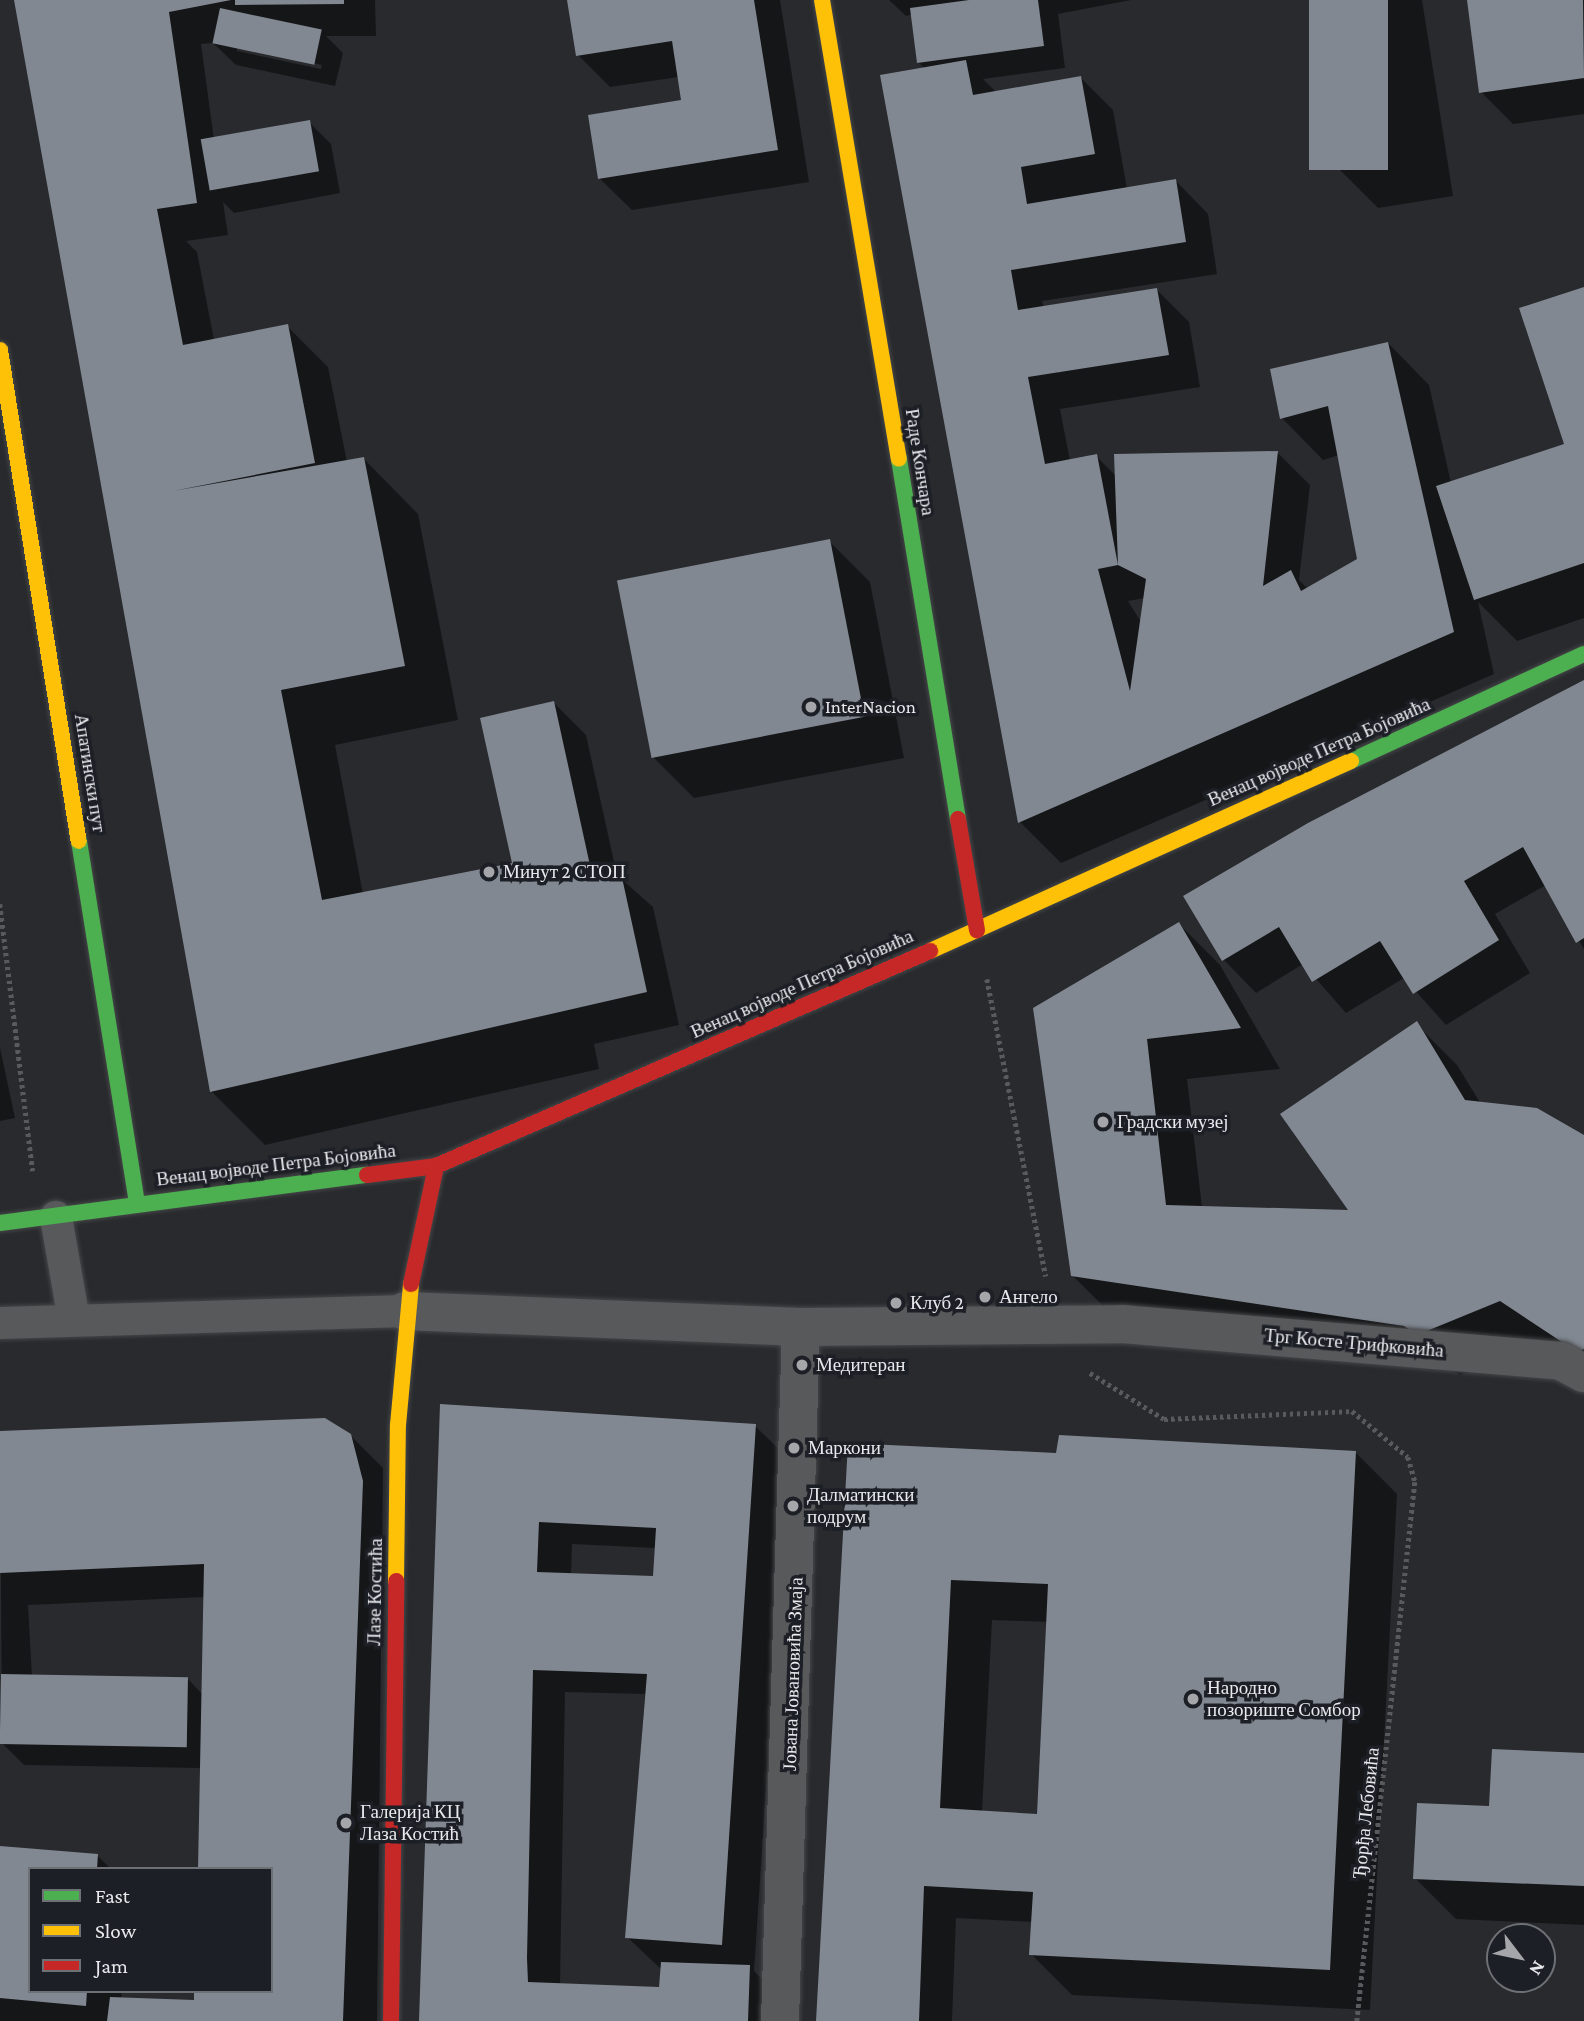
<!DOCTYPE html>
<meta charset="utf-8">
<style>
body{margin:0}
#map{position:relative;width:1584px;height:2021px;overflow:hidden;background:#282a2d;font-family:"Crimson Pro",serif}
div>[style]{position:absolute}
.shadow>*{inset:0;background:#0007}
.building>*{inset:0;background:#818892;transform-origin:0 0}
.path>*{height:4.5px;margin-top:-2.25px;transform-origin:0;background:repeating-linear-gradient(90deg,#595a5d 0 3.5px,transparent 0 7px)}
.roads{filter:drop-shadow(0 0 2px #454648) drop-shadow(0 0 2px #454648)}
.lane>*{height:32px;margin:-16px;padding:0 16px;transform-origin:16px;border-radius:16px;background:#57595b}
.street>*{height:38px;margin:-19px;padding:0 19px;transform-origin:19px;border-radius:19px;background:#57595b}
.fast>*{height:16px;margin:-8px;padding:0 8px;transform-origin:8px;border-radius:8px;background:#4caf50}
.slow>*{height:16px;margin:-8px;padding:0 8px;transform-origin:8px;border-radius:8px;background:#ffc107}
.jam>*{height:16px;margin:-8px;padding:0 8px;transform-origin:8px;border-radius:8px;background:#c62828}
.dots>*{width:19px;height:19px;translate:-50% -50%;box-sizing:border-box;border:4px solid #1c1f25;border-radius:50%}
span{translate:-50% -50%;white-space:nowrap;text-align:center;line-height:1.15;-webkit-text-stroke:7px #1c1f25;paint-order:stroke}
.street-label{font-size:19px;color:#e7e9ed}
.poi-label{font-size:19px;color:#e7e9ed}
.left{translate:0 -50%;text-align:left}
.legend{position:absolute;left:28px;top:1867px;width:245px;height:126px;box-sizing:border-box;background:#1c1f25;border:2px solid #6d7075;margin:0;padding:9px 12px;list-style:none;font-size:21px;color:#e7e9ed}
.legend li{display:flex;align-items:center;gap:14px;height:35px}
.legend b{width:35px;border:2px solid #6d7075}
.north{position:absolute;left:1486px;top:1923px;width:70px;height:70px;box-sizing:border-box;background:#1c1f25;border:2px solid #6d7075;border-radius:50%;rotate:122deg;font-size:19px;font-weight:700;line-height:28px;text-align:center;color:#e7e9ed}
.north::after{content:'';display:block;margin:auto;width:24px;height:32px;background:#a4a6aa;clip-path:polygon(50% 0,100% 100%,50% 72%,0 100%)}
</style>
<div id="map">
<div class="shadow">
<div style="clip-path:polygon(evenodd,16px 0,375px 0,376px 36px,326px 36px,343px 53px,335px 86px,236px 65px,213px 43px,201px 44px,214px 140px,309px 122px,331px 144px,340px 193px,234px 213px,223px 202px,228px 235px,186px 241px,197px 252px,214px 340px,287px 326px,328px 367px,347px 462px,364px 459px,418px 514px,458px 720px,335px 745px,363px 894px,512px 865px,554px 703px,586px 735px,617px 875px,653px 907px,679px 1025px,594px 1044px,599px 1069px,265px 1145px,211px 1091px,16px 0,237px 47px,322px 65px,321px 69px,237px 51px,237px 47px)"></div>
<div style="clip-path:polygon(569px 0,780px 0,809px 182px,632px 210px,599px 178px,683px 101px,679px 77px,610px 87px,578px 55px)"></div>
<div style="clip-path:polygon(evenodd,889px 0,1131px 0,1058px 14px,1065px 68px,983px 79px,997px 93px,1081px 78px,1113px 110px,1127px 189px,1176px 181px,1208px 214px,1217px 274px,1042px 301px,1044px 308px,1157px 290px,1189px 322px,1200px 387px,1060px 409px,1070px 461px,1096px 456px,1116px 476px,1278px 453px,1310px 485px,1299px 580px,1308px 589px,1359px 560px,1339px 455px,1323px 460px,1282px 418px,1272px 371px,1388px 343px,1429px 385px,1451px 483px,1566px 445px,1584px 288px,1584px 618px,1517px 641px,1478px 602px,1494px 674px,1061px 863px,1020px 822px,925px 69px,918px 62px,913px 14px,906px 16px,889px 0,1145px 598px,1141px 622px,1128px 601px,1145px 598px)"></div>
<div style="clip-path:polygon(1310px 0,1422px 0,1453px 196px,1378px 208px,1337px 167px)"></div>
<div style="clip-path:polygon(1469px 0,1584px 0,1584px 114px,1513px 124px,1481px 92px)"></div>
<div style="clip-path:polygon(829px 541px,870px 582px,904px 758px,694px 798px,653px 757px)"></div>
<div style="clip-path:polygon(1584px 683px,1584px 949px,1546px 885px,1495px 914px,1530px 973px,1446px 1025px,1404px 978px,1346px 1013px,1303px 964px,1256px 993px,1224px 960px,1185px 897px)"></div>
<div style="clip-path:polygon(1179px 924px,1220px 965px,1280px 1069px,1187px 1079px,1202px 1207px,1352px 1212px,1416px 1024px,1457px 1065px,1481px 1104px,1584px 1140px,1584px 1369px,1543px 1341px,1460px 1375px,1447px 1367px,1114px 1317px,1073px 1276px)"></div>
<div style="clip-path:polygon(0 1048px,15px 1118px,0 1121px)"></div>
<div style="clip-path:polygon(evenodd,441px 1406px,755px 1426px,788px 1458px,754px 1971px,781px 1999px,781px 2021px,421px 2021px,441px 1406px,572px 1544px,655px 1548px,654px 1578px,571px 1575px,572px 1544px,441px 1406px,565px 1692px,645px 1694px,627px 1937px,662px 1970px,661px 1989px,560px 1985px,565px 1692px)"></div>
<div style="clip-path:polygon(evenodd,0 1433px,350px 1435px,383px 1468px,377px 2021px,0 2021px,0 1847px,98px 1856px,111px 1869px,30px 1869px,30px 1991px,122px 1991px,121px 1999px,196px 2002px,271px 1991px,271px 1869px,201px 1768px,24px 1765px,2px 1743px,0 1433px,205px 1597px,203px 1695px,188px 1679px,32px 1676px,28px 1605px,205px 1597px)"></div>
<div style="clip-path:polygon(evenodd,850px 1445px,1057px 1455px,1356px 1453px,1397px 1494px,1370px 2010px,1072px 1995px,1031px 1954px,1033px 1922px,956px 1918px,952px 2021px,818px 2021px,850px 1445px,992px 1620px,1048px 1622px,1038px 1816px,982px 1812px,992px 1620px)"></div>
<div style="clip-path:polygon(1584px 1755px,1584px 1925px,1456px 1919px,1415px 1878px,1491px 1808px)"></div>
</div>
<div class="building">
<div style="clip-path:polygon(14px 0,231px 0,169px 12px,197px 203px,157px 209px,183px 345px,288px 324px,315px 463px,173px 491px,364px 457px,405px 666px,281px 690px,322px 900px,512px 863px,480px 718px,554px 701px,593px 879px,621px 873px,647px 992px,210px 1092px)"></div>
<div style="clip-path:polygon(235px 0,344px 0,344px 4px,235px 5px)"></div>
<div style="clip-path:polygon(567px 0,754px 0,778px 150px,598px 179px,588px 115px,681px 100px,672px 41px,576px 56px)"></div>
<div style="clip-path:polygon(969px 0,1038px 0,1044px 46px,917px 63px,910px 8px)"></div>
<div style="left:1309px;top:0;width:79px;height:170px"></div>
<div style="clip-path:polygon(1467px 0,1583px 0,1584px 78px,1479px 93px)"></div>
<div style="left:220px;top:8px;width:104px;height:36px;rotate:12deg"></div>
<div style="clip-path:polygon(evenodd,966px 60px,973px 95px,1081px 76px,1095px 154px,1021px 167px,1027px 204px,1176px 179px,1186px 242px,1011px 270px,1018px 310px,1157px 288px,1169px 355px,1028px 377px,1045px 464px,1097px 454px,1118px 565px,1114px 454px,1278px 451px,1263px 586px,1291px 570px,1301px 591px,1357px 559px,1328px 406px,1280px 419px,1270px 369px,1388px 342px,1454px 632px,1018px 823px,880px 75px,966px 60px,1118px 565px,1146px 579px,1130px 691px,1098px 569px,1118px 565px)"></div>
<div style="left:310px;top:120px;width:52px;height:111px;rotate:80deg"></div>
<div style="clip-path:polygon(1584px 287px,1584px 563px,1474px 600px,1436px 486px,1564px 444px,1519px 308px)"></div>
<div style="left:830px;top:539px;width:181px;height:217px;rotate:79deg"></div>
<div style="clip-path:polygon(1584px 680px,1584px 938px,1576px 943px,1523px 847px,1464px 881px,1499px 940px,1413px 994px,1380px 941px,1312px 982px,1279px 927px,1222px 961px,1183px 896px,1308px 823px)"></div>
<div style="clip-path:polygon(1179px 922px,1241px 1028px,1147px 1039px,1166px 1205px,1348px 1210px,1280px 1114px,1417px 1021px,1465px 1100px,1537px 1108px,1584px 1135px,1584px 1349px,1577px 1352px,1500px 1301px,1417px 1335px,1404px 1326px,1071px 1276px,1033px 1008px)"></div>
<div style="clip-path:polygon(evenodd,440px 1404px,756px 1424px,722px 1945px,625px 1938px,647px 1674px,533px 1670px,527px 1958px,528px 1982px,659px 1987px,661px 1962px,750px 1965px,748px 2021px,419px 2021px,440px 1404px,539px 1522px,656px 1528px,653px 1576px,537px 1572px,539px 1522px)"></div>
<div style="clip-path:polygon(325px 1418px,351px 1434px,363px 1481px,343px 2021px,107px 2021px,110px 1997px,194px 2000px,194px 1991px,271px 1991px,271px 1869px,198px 1869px,204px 1564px,0 1573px,0 1431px)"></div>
<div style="clip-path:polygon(evenodd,1059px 1435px,1356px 1451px,1330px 1970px,1029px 1955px,1033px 1892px,924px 1886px,919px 2021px,816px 2021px,848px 1443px,1056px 1453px,1059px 1435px,951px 1580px,1048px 1584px,1037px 1814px,940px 1808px,951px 1580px)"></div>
<div style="left:1px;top:1674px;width:187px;height:70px;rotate:1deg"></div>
<div style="clip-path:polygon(1492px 1749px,1584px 1753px,1584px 1886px,1413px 1879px,1417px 1803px,1489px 1806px)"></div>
<div style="clip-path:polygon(0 1846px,98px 1854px,97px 1869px,30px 1869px,30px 1991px,87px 1991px,86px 2006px,0 1998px)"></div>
</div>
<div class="path">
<div style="left:0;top:904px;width:269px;rotate:83deg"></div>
<div style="left:987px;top:979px;width:303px;rotate:78.8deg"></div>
<div style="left:1090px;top:1373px;width:87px;rotate:31.9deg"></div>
<div style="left:1164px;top:1419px;width:188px;rotate:-2.4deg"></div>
<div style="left:1352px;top:1411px;width:72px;rotate:39.4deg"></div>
<div style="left:1408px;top:1457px;width:26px;rotate:74deg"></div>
<div style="left:1415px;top:1482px;width:542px;rotate:96.14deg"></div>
</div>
<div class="roads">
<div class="lane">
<div style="left:56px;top:1217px;width:105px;rotate:80.1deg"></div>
<div style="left:0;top:1323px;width:405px;rotate:-1.7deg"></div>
</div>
<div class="street">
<div style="left:405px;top:1311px;width:396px;rotate:2.3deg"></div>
<div style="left:801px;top:1327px;width:321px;rotate:-0.5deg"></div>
<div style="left:1122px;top:1324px;width:441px;rotate:4.8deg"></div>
<div style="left:1561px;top:1361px;width:26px;rotate:28deg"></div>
<div style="left:780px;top:2021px;width:694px;rotate:-88.27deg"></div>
</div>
<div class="fast">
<div style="left:899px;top:459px;width:365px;rotate:80.7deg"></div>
<div style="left:1351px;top:761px;width:256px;rotate:-24.7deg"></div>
<div style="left:79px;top:841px;width:368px;rotate:80.9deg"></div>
<div style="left:0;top:1223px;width:370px;rotate:-7.5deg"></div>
</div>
<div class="slow">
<div style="left:822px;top:0;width:465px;rotate:80.5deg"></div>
<div style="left:0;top:350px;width:497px;rotate:80.9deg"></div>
<div style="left:930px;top:951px;width:462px;rotate:-24.3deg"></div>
<div style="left:396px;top:1581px;width:156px;rotate:-89.3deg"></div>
<div style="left:398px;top:1425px;width:142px;rotate:-84.7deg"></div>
</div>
<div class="jam">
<div style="left:958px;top:819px;width:113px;rotate:80.3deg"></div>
<div style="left:367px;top:1175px;width:70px;rotate:-7.4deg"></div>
<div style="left:436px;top:1166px;width:539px;rotate:-23.52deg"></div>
<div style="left:411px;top:1284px;width:121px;rotate:-78deg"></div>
<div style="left:391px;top:2021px;width:440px;rotate:-89.3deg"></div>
</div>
</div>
<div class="dots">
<div style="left:811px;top:707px;background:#a4a6aa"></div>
<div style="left:489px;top:872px;background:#a4a6aa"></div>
<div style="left:1103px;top:1122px;background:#a4a6aa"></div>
<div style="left:985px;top:1297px;background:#a4a6aa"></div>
<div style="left:896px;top:1303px;background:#a4a6aa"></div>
<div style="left:802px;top:1365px;background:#a4a6aa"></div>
<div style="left:794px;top:1448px;background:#a4a6aa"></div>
<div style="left:793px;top:1506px;background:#a4a6aa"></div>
<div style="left:1193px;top:1699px;background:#a4a6aa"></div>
<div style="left:346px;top:1823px;background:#a4a6aa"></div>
</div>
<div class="street-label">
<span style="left:920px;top:462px;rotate:81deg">Раде Кончара</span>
<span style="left:1319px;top:752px;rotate:-24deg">Венац војводе Петра Бојовића</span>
<span style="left:90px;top:773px;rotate:81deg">Апатински пут</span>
<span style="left:802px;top:984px;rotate:-24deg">Венац војводе Петра Бојовића</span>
<span style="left:276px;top:1165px;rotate:-7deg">Венац војводе Петра Бојовића</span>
<span style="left:1354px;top:1343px;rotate:5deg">Трг Косте Трифковића</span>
<span style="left:375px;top:1592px;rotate:-89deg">Лазе Костића</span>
<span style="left:793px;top:1674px;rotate:-88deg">Јована Јовановића Змаја</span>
<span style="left:1366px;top:1813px;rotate:-84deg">Ђорђа Лебовића</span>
</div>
<div class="poi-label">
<span class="left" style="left:825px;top:707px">InterNacion</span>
<span class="left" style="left:503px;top:872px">Минут 2 СТОП</span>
<span class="left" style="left:1117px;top:1122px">Градски музеј</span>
<span class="left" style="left:999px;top:1297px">Ангело</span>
<span class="left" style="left:910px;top:1303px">Клуб 2</span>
<span class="left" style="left:816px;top:1365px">Медитеран</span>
<span class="left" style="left:808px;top:1448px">Маркони</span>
<span class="left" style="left:807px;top:1506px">Далматински<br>подрум</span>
<span class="left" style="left:1207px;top:1699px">Народно<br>позориште Сомбор</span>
<span class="left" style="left:360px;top:1823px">Галерија КЦ<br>Лаза Костић</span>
</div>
<ul class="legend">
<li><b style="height:9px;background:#4caf50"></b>Fast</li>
<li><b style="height:9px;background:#ffc107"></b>Slow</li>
<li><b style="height:9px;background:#c62828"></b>Jam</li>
</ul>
<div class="north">N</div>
</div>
